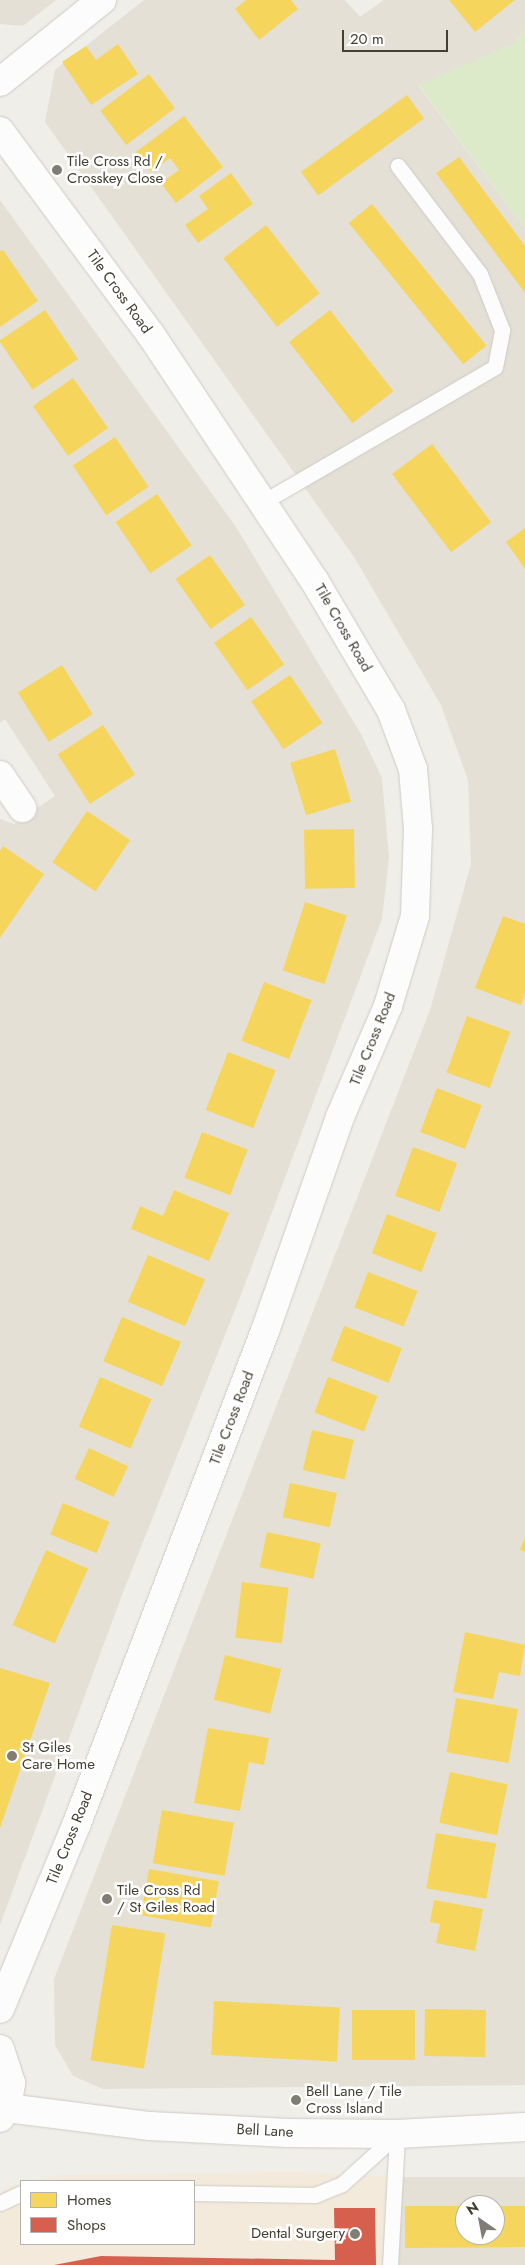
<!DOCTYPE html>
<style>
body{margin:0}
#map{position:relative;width:525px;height:2265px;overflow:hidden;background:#f0eee9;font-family:Jost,sans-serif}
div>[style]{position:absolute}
.residential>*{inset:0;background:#e4e0d6}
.commercial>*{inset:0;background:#f3eadb}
.green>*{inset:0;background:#dceac9}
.homes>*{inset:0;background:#f6d55c;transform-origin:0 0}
.shops>*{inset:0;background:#d6604d}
.roads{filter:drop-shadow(0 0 1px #cecbc6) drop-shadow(0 0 1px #cecbc6)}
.service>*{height:15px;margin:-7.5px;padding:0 7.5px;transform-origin:7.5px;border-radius:7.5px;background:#fdfcfc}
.minor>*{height:28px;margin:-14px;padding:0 14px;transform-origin:14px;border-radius:14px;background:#fdfcfc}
.tertiary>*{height:28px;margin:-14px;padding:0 14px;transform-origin:14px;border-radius:14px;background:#fdfcfc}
.dots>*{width:14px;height:14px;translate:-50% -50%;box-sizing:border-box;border:2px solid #fff;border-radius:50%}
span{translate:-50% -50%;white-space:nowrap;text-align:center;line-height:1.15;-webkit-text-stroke:5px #fff;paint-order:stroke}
.poi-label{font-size:15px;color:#454035}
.left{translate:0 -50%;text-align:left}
.right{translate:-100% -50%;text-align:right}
.street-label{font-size:15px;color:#454035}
.legend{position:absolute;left:20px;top:2180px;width:175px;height:65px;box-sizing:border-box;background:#fff;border:1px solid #b5b3ae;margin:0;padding:6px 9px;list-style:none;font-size:15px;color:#454035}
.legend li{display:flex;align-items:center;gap:10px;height:25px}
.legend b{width:25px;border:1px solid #b5b3ae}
.north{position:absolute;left:455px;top:2195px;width:50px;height:50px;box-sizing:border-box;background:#fff;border:1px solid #b5b3ae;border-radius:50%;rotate:327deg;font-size:14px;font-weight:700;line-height:20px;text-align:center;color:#454035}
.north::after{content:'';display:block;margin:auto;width:18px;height:22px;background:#817d74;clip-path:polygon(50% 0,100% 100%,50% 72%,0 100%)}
.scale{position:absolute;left:342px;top:30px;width:106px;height:22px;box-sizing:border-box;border:2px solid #454035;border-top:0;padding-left:6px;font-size:15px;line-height:18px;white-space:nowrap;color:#454035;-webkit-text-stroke:4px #fff;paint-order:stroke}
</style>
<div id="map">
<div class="residential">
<div style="clip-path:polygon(0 0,56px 0,23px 26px,0 24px)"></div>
<div style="clip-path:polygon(144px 0,345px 0,360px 17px,384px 0,525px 0,525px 29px,515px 43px,419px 86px,525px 229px,525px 2085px,103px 2089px,73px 2076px,55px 2045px,54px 1979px,430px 1010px,471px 864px,468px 780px,441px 705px,354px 557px,45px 122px,55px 70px)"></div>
<div style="clip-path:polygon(0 200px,236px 527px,361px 734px,382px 778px,389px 858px,382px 919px,244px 1287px,122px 1595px,0 1925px,0 819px,14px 824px,55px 796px,5px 719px,0 723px)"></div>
<div style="clip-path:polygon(evenodd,403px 2177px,525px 2177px,525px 2265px,398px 2265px,403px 2177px,465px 2205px,495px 2205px,495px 2235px,465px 2235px,465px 2205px)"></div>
</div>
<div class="commercial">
<div style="clip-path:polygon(300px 2172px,403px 2177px,398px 2265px,0 2265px,0 2192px,7px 2187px,21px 2184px,21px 2244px,194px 2244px,194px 2181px,32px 2181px,60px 2175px)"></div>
</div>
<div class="green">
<div style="clip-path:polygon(525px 29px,525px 229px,419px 85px,515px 43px)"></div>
</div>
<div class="homes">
<div style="clip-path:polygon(246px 0,291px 0,298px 9px,259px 40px,235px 9px)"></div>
<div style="clip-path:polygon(449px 0,515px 0,475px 32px)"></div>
<div style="clip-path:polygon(118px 44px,138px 74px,91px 105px,62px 62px,86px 46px,96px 60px)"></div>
<div style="left:149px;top:74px;width:43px;height:61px;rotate:53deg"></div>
<div style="left:407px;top:95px;width:29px;height:131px;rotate:54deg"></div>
<div style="clip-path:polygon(184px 116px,223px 167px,176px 203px,161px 183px,179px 170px,170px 158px,151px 172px,136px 152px)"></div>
<div style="clip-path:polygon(459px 157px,525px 246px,525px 293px,436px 173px)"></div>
<div style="clip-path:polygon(231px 173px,253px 204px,198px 243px,185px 225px,208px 209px,199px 196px)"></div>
<div style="left:372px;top:204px;width:182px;height:30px;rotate:51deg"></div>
<div style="left:266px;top:225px;width:87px;height:54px;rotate:52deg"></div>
<div style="clip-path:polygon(3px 250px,38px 301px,0 327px,0 251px)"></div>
<div style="left:45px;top:310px;width:59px;height:55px;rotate:56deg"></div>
<div style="left:330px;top:310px;width:103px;height:52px;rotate:52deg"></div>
<div style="left:73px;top:378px;width:61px;height:49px;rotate:55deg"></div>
<div style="left:115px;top:437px;width:60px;height:51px;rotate:56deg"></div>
<div style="left:432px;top:444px;width:98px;height:50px;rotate:53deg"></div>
<div style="left:157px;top:494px;width:62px;height:50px;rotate:56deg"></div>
<div style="clip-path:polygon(525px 528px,525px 569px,506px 542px)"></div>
<div style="left:210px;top:555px;width:61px;height:42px;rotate:55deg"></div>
<div style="left:251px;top:617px;width:58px;height:45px;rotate:55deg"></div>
<div style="left:62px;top:665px;width:58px;height:52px;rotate:58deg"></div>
<div style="left:290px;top:675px;width:58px;height:47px;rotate:56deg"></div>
<div style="left:103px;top:725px;width:59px;height:54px;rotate:57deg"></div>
<div style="left:335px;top:749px;width:55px;height:47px;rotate:73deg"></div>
<div style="left:87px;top:811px;width:52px;height:62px;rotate:34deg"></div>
<div style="left:354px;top:829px;width:59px;height:50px;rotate:89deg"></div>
<div style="clip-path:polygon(3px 846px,44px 874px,0 938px,0 851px)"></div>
<div style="left:305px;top:902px;width:44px;height:72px;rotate:18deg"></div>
<div style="clip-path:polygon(503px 916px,525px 924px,525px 994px,521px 1005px,475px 988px)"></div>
<div style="left:264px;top:982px;width:51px;height:63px;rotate:21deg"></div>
<div style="left:467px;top:1016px;width:46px;height:60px;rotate:20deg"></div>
<div style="left:228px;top:1052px;width:51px;height:62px;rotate:21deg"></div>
<div style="left:437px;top:1088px;width:48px;height:47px;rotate:21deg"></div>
<div style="left:202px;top:1132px;width:49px;height:49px;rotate:21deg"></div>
<div style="left:413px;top:1147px;width:47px;height:52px;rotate:20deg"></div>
<div style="clip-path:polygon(174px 1190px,229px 1213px,209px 1261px,131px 1229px,140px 1206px,163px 1216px)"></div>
<div style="left:387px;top:1214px;width:53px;height:42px;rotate:21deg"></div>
<div style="left:148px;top:1255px;width:62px;height:51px;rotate:23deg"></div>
<div style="left:368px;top:1272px;width:53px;height:38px;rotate:21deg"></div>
<div style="left:122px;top:1317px;width:64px;height:48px;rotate:23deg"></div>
<div style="left:344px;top:1326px;width:62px;height:37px;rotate:21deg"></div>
<div style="left:100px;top:1377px;width:56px;height:54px;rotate:23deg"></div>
<div style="left:328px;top:1377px;width:53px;height:38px;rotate:21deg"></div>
<div style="left:312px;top:1430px;width:43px;height:41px;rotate:13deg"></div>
<div style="left:89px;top:1448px;width:43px;height:34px;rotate:25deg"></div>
<div style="left:290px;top:1483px;width:48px;height:35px;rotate:12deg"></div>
<div style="left:63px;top:1503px;width:50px;height:34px;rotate:22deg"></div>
<div style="left:267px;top:1532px;width:55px;height:36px;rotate:12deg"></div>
<div style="clip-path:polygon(525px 1537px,525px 1552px,520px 1550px)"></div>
<div style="left:46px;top:1550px;width:46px;height:82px;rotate:24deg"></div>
<div style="left:242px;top:1582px;width:47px;height:56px;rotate:7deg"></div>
<div style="clip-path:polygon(465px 1632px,525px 1645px,520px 1676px,499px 1672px,493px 1699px,453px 1692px)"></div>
<div style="left:225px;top:1655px;width:58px;height:46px;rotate:14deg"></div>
<div style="clip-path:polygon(0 1668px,50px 1683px,0 1828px)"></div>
<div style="left:456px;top:1698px;width:63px;height:55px;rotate:10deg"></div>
<div style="clip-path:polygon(208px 1728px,269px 1738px,264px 1765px,249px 1762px,240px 1811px,194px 1803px)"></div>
<div style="left:450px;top:1772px;width:59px;height:52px;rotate:12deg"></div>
<div style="left:162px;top:1810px;width:73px;height:54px;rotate:10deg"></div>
<div style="left:436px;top:1833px;width:61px;height:56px;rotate:10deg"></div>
<div style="left:149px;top:1869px;width:71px;height:47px;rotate:10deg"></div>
<div style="clip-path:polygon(434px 1900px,483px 1909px,475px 1951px,436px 1943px,440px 1924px,430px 1922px)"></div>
<div style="left:112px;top:1925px;width:54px;height:137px;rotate:9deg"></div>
<div style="left:214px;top:2001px;width:126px;height:54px;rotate:3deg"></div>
<div style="left:425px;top:2009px;width:61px;height:47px;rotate:1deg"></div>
<div style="left:352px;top:2010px;width:63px;height:50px"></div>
<div style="clip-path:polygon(405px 2206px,465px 2206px,465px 2235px,495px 2235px,495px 2206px,525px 2206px,525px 2247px,405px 2248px)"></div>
</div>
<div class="shops">
<div style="clip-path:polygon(334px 2208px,375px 2208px,376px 2265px,54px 2265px,101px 2256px,335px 2260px)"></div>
</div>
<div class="roads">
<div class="service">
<div style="left:263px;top:502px;width:268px;rotate:-30.2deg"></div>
<div style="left:495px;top:367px;width:38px;rotate:-79deg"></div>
<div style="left:502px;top:330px;width:60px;rotate:-111.4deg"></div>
<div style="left:480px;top:274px;width:136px;rotate:-127.2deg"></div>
<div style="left:194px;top:2193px;width:121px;rotate:0.9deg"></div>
<div style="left:315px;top:2195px;width:29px;rotate:-22deg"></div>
<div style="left:342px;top:2184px;width:73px;rotate:-42.2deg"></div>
<div style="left:0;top:2203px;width:23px;rotate:-25deg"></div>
<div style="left:390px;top:2265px;width:131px;rotate:-86.9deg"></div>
</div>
<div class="minor">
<div style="left:0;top:82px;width:131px;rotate:-38.8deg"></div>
<div style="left:0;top:775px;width:40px;rotate:56deg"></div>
</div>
<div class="tertiary">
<div style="left:0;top:131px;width:254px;rotate:53.5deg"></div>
<div style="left:151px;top:335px;width:294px;rotate:56.4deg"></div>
<div style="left:314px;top:580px;width:151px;rotate:59.4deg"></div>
<div style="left:391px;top:710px;width:63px;rotate:69.6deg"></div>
<div style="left:413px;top:769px;width:60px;rotate:85.2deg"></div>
<div style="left:418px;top:829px;width:87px;rotate:92deg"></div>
<div style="left:415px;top:916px;width:94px;rotate:106.7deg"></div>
<div style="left:388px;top:1006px;width:121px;rotate:113.4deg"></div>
<div style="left:340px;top:1117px;width:227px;rotate:109.3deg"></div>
<div style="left:265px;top:1331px;width:527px;rotate:110.91deg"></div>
<div style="left:77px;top:1823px;width:201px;rotate:112.5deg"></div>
<div style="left:0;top:2049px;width:36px;rotate:72deg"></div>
<div style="left:11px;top:2083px;width:25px;rotate:99deg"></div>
<div style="left:7px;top:2108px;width:12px;rotate:125deg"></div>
<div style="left:7px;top:2108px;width:144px;rotate:7.2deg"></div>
<div style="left:150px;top:2126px;width:138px;rotate:2.9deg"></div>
<div style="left:288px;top:2133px;width:109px;rotate:0.5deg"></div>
<div style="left:397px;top:2134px;width:128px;rotate:-3.1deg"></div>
</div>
</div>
<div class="dots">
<div style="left:57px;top:170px;background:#817d74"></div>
<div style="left:12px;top:1756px;background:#817d74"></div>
<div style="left:107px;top:1899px;background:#817d74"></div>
<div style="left:296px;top:2100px;background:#817d74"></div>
<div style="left:355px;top:2234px;background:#817d74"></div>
</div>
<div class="poi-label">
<span class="left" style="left:67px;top:170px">Tile Cross Rd /<br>Crosskey Close</span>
<span class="left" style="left:22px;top:1756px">St Giles<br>Care Home</span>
<span class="left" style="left:117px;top:1899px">Tile Cross Rd<br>/ St Giles Road</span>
<span class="left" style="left:306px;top:2100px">Bell Lane / Tile<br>Cross Island</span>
<span class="right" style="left:345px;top:2234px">Dental Surgery</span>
</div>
<div class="street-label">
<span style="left:119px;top:292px;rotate:54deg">Tile Cross Road</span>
<span style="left:343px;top:628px;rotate:60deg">Tile Cross Road</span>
<span style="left:373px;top:1039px;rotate:-68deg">Tile Cross Road</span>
<span style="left:232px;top:1418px;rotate:-69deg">Tile Cross Road</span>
<span style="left:70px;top:1838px;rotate:-68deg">Tile Cross Road</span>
<span style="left:265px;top:2131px;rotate:3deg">Bell Lane</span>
</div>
<ul class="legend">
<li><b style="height:14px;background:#f6d55c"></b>Homes</li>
<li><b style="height:14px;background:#d6604d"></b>Shops</li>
</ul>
<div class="north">N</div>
<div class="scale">20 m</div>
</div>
